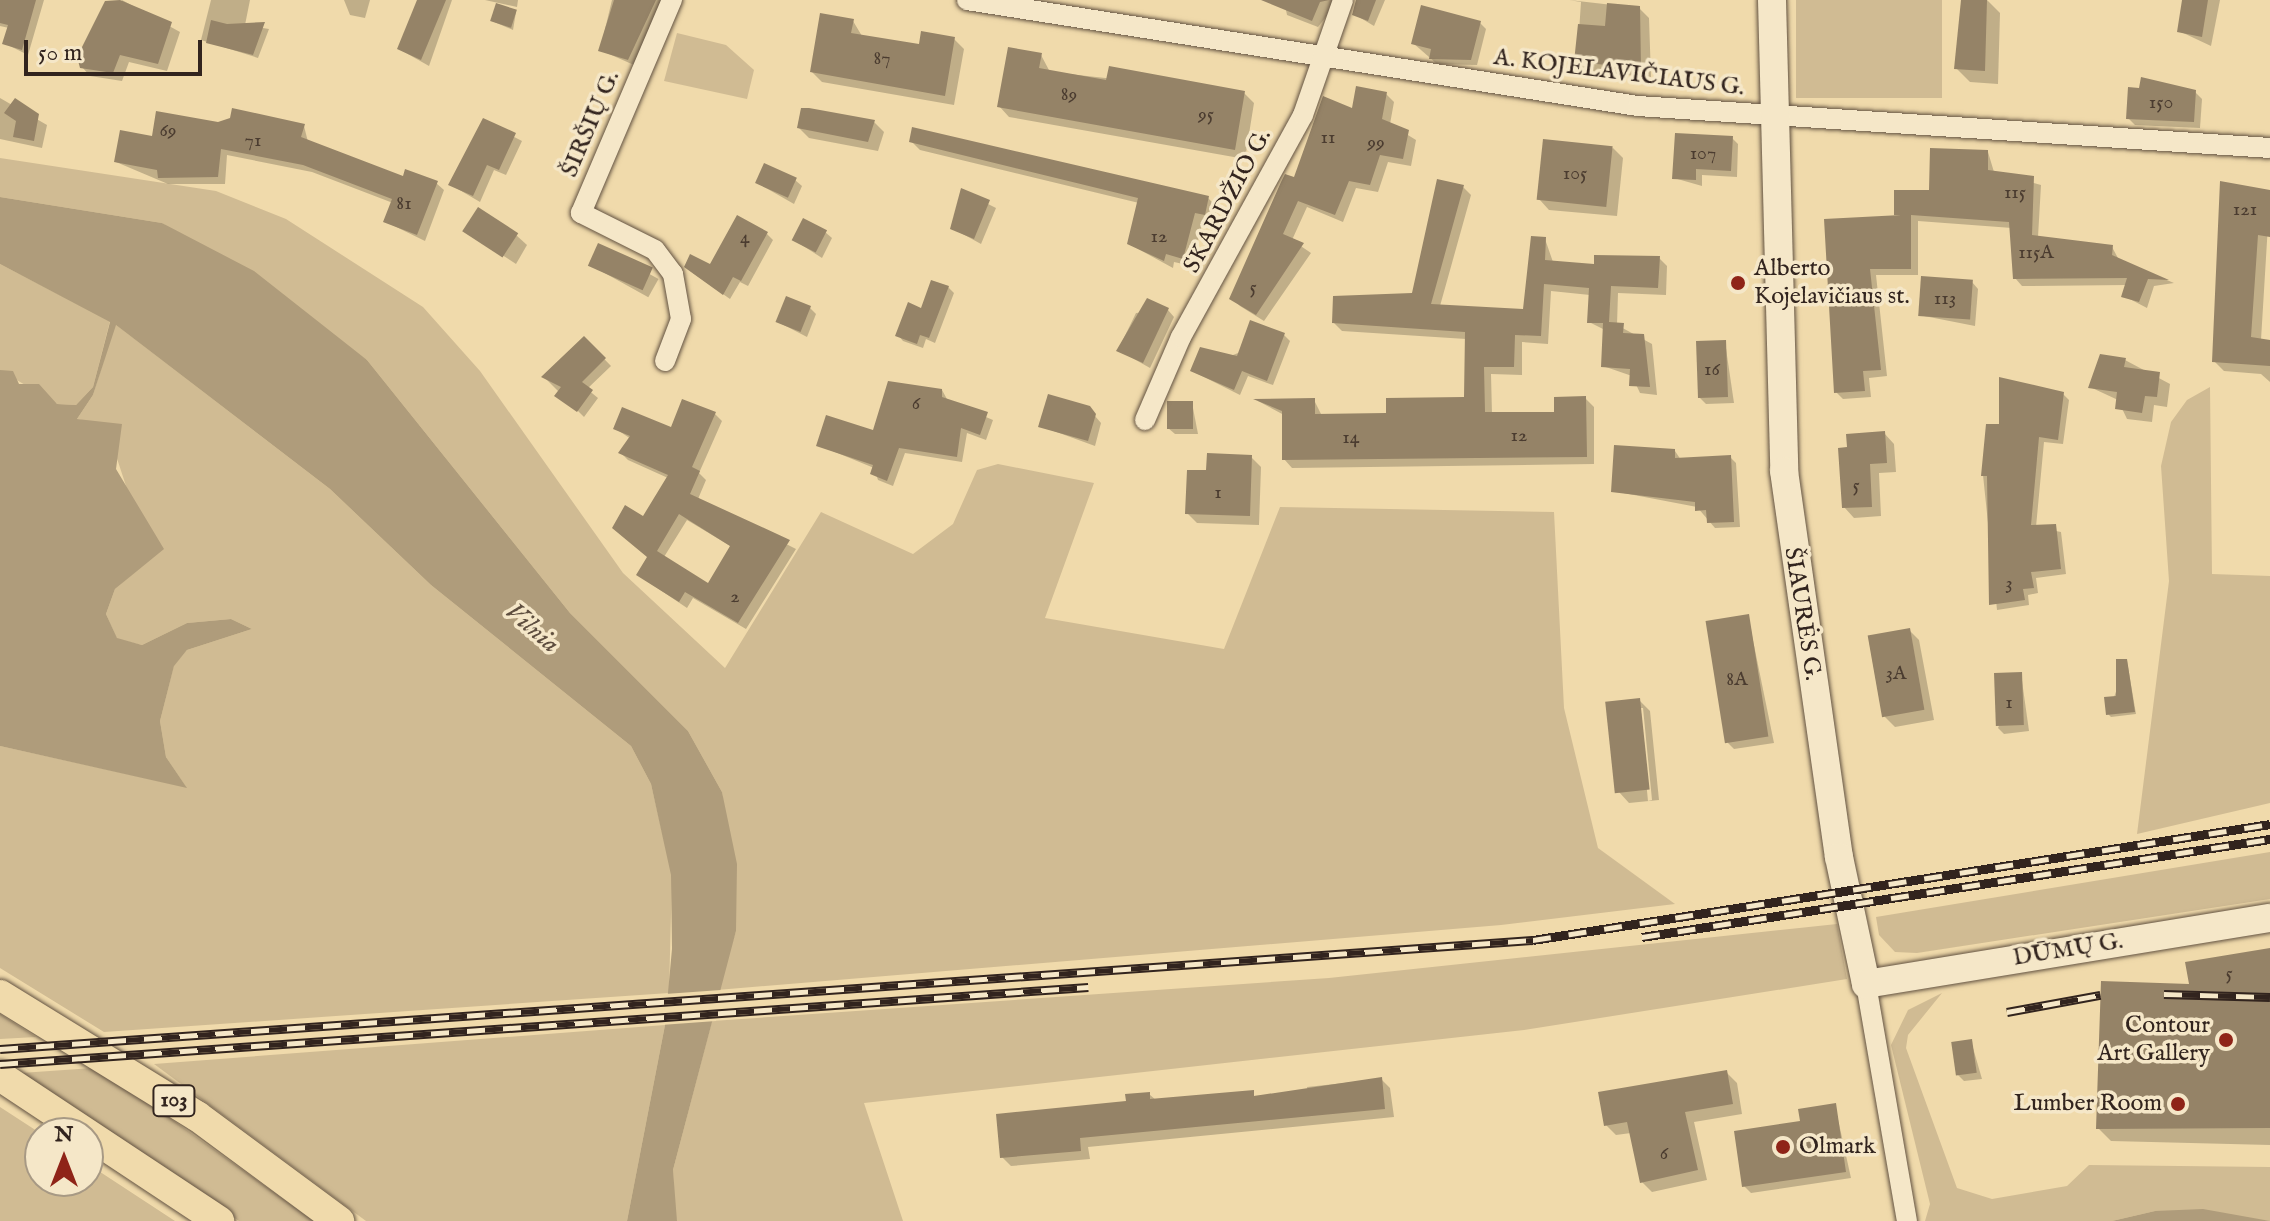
<!DOCTYPE html>
<meta charset="utf-8">
<style>
body{margin:0}
#map{position:relative;width:2270px;height:1221px;overflow:hidden;background:#f0daab;font-family:"IM FELL English",serif}
div>[style]{position:absolute}
.green>*{inset:0;background:#d0bb93;transform-origin:0 0}
.water>*{inset:0;background:#af9c7b}
.pier>*{inset:0;background:#f0daab}
.shadow>*{inset:0;background:#0003;transform-origin:0 0}
.building>*{inset:0;background:#958367;transform-origin:0 0}
.roads{filter:drop-shadow(0 0 2px #625241) drop-shadow(0 0 2px #625241)}
.street>*{height:20px;margin:-10px;padding:0 10px;transform-origin:10px;border-radius:10px;background:#f5e7c8}
.secondary>*{height:28px;margin:-14px;padding:0 14px;transform-origin:14px;border-radius:14px;background:#f5e7c8}
.primary>*{height:30px;margin:-15px;padding:0 15px;transform-origin:15px;border-radius:15px;background:#f0daab}
.rail>*{height:9px;margin-top:-4.5px;transform-origin:0;background:repeating-linear-gradient(90deg,#f5e7c8 0 18px,#32241e 0 36px);box-sizing:border-box;border-block:2px solid #32241e}
.dots>*{width:22px;height:22px;translate:-50% -50%;box-sizing:border-box;border:4px solid #f5e7c8;border-radius:50%}
span{translate:-50% -50%;white-space:nowrap;text-align:center;line-height:1.15;-webkit-text-stroke:7px #f5e7c8;paint-order:stroke}
.number-label{font-size:20px;color:#4b3c30}
.number-label span{-webkit-text-stroke-width:0}
.shield-label span{padding:2px 6px;background:#f5e7c8;border:2px solid;border-radius:6px;-webkit-text-stroke-width:0}
.shield-label{font-size:22px;color:#32241e;font-weight:700}
.street-label{font-size:24px;color:#32241e}
.poi-label{font-size:24px;color:#32241e}
.left{translate:0 -50%;text-align:left}
.right{translate:-100% -50%;text-align:right}
.water-label{font-size:26px;color:#5e4e3f;font-style:italic}
.north{position:absolute;left:24px;top:1117px;width:80px;height:80px;box-sizing:border-box;background:#f5e7c8;border:2px solid #a79984;border-radius:50%;rotate:0deg;font-size:22px;font-weight:700;line-height:32px;text-align:center;color:#32241e}
.north::after{content:'';display:block;margin:auto;width:28px;height:36px;background:#8f2418;clip-path:polygon(50% 0,100% 100%,50% 72%,0 100%)}
.scale{position:absolute;left:24px;top:40px;width:178px;height:36px;box-sizing:border-box;border:4px solid #32241e;border-top:0;padding-left:10px;font-size:24px;line-height:28px;white-space:nowrap;color:#32241e;-webkit-text-stroke:6px #f5e7c8;paint-order:stroke}
</style>
<div id="map">
<div class="green">
<div style="left:1796px;top:0;width:146px;height:98px"></div>
<div style="clip-path:polygon(677px 33px,726px 45px,754px 70px,747px 99px,664px 81px)"></div>
<div style="clip-path:polygon(0 158px,216px 191px,286px 219px,423px 307px,480px 371px,623px 573px,725px 668px,821px 512px,913px 554px,953px 524px,977px 470px,998px 464px,1094px 483px,1045px 618px,1224px 649px,1280px 507px,1554px 512px,1564px 708px,1598px 848px,1675px 904px,1501px 925px,717px 990px,736px 931px,722px 792px,688px 731px,570px 613px,367px 360px,162px 223px,0 197px)"></div>
<div style="clip-path:polygon(0 264px,110px 321px,93px 387px,76px 405px,57px 404px,0 370px)"></div>
<div style="clip-path:polygon(115px 324px,330px 489px,431px 585px,631px 746px,651px 784px,672px 875px,669px 993px,104px 1032px,0 968px,0 746px,186px 787px,166px 757px,160px 721px,174px 665px,187px 650px,252px 629px,231px 619px,187px 623px,142px 645px,117px 639px,106px 614px,115px 589px,150px 559px,106px 425px,77px 419px,93px 395px)"></div>
<div style="clip-path:polygon(2210px 387px,2212px 574px,2270px 576px,2270px 803px,2137px 834px,2169px 581px,2161px 466px,2171px 422px,2187px 400px)"></div>
<div style="clip-path:polygon(2270px 852px,2270px 899px,1917px 953px,1895px 952px,1879px 935px,1876px 917px)"></div>
<div style="clip-path:polygon(1837px 924px,1847px 979px,1524px 1030px,864px 1103px,903px 1221px,677px 1221px,674px 1213px,673px 1170px,712px 1021px,1329px 978px)"></div>
<div style="clip-path:polygon(1942px 993px,1908px 1035px,1906px 1048px,1957px 1188px,1992px 1199px,2067px 1186px,2089px 1165px,2270px 1167px,2270px 1221px,2155px 1211px,2112px 1221px,1925px 1221px,1930px 1204px,1891px 1045px,1908px 1010px)"></div>
<div style="clip-path:polygon(0 1014px,36px 1037px,0 1039px)"></div>
<div style="clip-path:polygon(665px 1025px,627px 1221px,366px 1221px,154px 1064px)"></div>
<div style="clip-path:polygon(93px 1068px,157px 1109px,314px 1221px,239px 1221px,21px 1073px)"></div>
<div style="clip-path:polygon(0 1107px,40px 1133px,40px 1181px,88px 1181px,88px 1164px,175px 1221px,0 1221px)"></div>
</div>
<div class="water">
<div style="clip-path:polygon(0 197px,162px 223px,254px 271px,367px 360px,570px 613px,688px 731px,722px 792px,737px 864px,736px 931px,673px 1170px,677px 1221px,627px 1221px,665px 1025px,672px 949px,671px 875px,651px 784px,631px 746px,431px 585px,330px 489px,116px 325px,93px 395px,77px 419px,122px 424px,116px 469px,164px 549px,115px 589px,106px 614px,117px 638px,142px 645px,187px 623px,231px 619px,252px 629px,187px 650px,174px 666px,160px 721px,166px 757px,187px 788px,0 746px,0 370px,13px 371px,19px 384px,39px 384px,57px 404px,76px 405px,93px 387px,110px 322px,0 264px)"></div>
<div style="clip-path:polygon(2203px 1209px,2270px 1221px,2112px 1221px,2155px 1211px)"></div>
</div>
<div class="pier">
<div style="clip-path:polygon(721px 990px,716px 1021px,661px 1025px,665px 994px)"></div>
</div>
<div class="shadow">
<div style="clip-path:polygon(0 0,44px 0,28px 55px,4px 43px,9px 28px,0 26px)"></div>
<div style="clip-path:polygon(122px 0,180px 32px,167px 71px,129px 62px,122px 81px,90px 76px,82px 67px)"></div>
<div style="clip-path:polygon(211px 0,250px 0,245px 25px,269px 29px,258px 58px,201px 40px)"></div>
<div style="clip-path:polygon(344px 0,370px 0,365px 18px,350px 15px)"></div>
<div style="clip-path:polygon(419px 0,452px 0,429px 66px,399px 49px)"></div>
<div style="clip-path:polygon(485px 0,518px 0,517px 7px)"></div>
<div style="clip-path:polygon(612px 0,662px 0,634px 65px,600px 50px)"></div>
<div style="clip-path:polygon(1284px 0,1339px 0,1318px 27px,1287px 15px)"></div>
<div style="clip-path:polygon(1357px 0,1385px 0,1374px 26px,1354px 14px)"></div>
<div style="clip-path:polygon(1569px 0,1639px 8px,1649px 18px,1651px 77px,1587px 72px,1577px 61px,1581px 2px)"></div>
<div style="clip-path:polygon(1966px 0,1987px 0,2000px 13px,1998px 84px,1970px 82px,1956px 68px)"></div>
<div style="clip-path:polygon(2185px 0,2220px 0,2211px 46px,2179px 31px)"></div>
<div style="clip-path:polygon(516px 12px,513px 30px,492px 21px)"></div>
<div style="clip-path:polygon(853px 21px,862px 36px,920px 47px,954px 39px,964px 49px,954px 105px,822px 82px,812px 72px)"></div>
<div style="clip-path:polygon(1480px 23px,1486px 29px,1477px 65px,1437px 64px,1413px 43px)"></div>
<div style="clip-path:polygon(1041px 55px,1050px 72px,1244px 93px,1254px 103px,1245px 159px,1009px 117px,999px 106px)"></div>
<div style="clip-path:polygon(2195px 92px,2202px 99px,2200px 128px,2135px 125px,2128px 118px)"></div>
<div style="clip-path:polygon(1386px 94px,1394px 102px,1390px 124px,1416px 140px,1411px 166px,1388px 162px,1378px 192px,1356px 188px,1343px 222px,1307px 207px,1292px 240px,1311px 253px,1264px 321px,1240px 306px,1232px 298px,1295px 180px,1354px 111px)"></div>
<div style="clip-path:polygon(0 98px,47px 125px,42px 148px,0 139px)"></div>
<div style="clip-path:polygon(484px 121px,522px 141px,506px 175px,494px 170px,480px 202px,451px 185px)"></div>
<div style="clip-path:polygon(874px 122px,884px 132px,878px 151px,809px 138px,799px 128px)"></div>
<div style="clip-path:polygon(218px 124px,304px 126px,308px 142px,404px 178px,436px 183px,444px 190px,425px 241px,386px 222px,393px 203px,312px 172px,227px 155px,225px 184px,168px 184px,116px 162px,153px 138px)"></div>
<div style="clip-path:polygon(1732px 138px,1738px 144px,1737px 177px,1702px 175px,1702px 186px,1674px 178px)"></div>
<div style="clip-path:polygon(911px 141px,1208px 198px,1217px 207px,1213px 223px,1203px 220px,1192px 266px,1174px 262px,1173px 268px,1129px 244px,1139px 203px,920px 150px)"></div>
<div style="clip-path:polygon(1613px 148px,1623px 158px,1617px 216px,1549px 210px,1539px 199px)"></div>
<div style="clip-path:polygon(1988px 152px,1994px 172px,2041px 185px,2038px 237px,2112px 247px,2119px 260px,2174px 283px,2154px 286px,2147px 308px,2124px 296px,2127px 285px,2022px 286px,2015px 278px,2012px 228px,1918px 221px,1918px 275px,1876px 275px,1887px 376px,1869px 378px,1871px 397px,1843px 399px,1836px 392px,1826px 221px,1899px 217px)"></div>
<div style="clip-path:polygon(795px 180px,802px 186px,794px 204px,757px 183px)"></div>
<div style="clip-path:polygon(1463px 187px,1471px 195px,1440px 306px,1525px 311px,1545px 239px,1553px 262px,1596px 266px,1659px 258px,1667px 266px,1666px 295px,1618px 293px,1617px 325px,1652px 344px,1657px 395px,1640px 393px,1632px 376px,1603px 366px,1605px 330px,1589px 322px,1590px 295px,1551px 291px,1548px 344px,1522px 342px,1522px 375px,1491px 374px,1492px 414px,1556px 414px,1585px 398px,1594px 407px,1594px 464px,1292px 468px,1284px 459px,1284px 415px,1258px 401px,1314px 400px,1322px 416px,1388px 415px,1466px 399px,1466px 339px,1342px 331px,1334px 323px,1414px 295px)"></div>
<div style="clip-path:polygon(962px 191px,996px 208px,981px 244px,952px 228px)"></div>
<div style="clip-path:polygon(2270px 192px,2261px 340px,2270px 342px,2270px 382px,2261px 374px,2224px 371px,2214px 361px)"></div>
<div style="clip-path:polygon(467px 232px,516px 235px,527px 245px,516px 264px)"></div>
<div style="clip-path:polygon(825px 232px,832px 238px,822px 258px,794px 240px)"></div>
<div style="clip-path:polygon(767px 234px,773px 240px,748px 286px,740px 282px,730px 299px,693px 273px)"></div>
<div style="left:599px;top:246px;width:68px;height:21px;rotate:29deg"></div>
<div style="clip-path:polygon(1972px 282px,1978px 289px,1975px 326px,1919px 315px)"></div>
<div style="clip-path:polygon(948px 287px,954px 293px,935px 343px,926px 339px,923px 348px,903px 341px,898px 335px)"></div>
<div style="clip-path:polygon(810px 308px,816px 314px,807px 337px,778px 322px)"></div>
<div style="clip-path:polygon(1168px 310px,1174px 317px,1150px 368px,1118px 350px,1136px 313px)"></div>
<div style="clip-path:polygon(1284px 335px,1290px 341px,1273px 385px,1248px 376px,1240px 395px,1192px 371px)"></div>
<div style="clip-path:polygon(584px 338px,611px 366px,587px 389px,598px 398px,584px 417px,544px 377px)"></div>
<div style="clip-path:polygon(1725px 342px,1734px 403px,1706px 404px,1699px 397px)"></div>
<div style="clip-path:polygon(2125px 360px,2170px 384px,2167px 407px,2154px 405px,2152px 422px,2127px 419px,2118px 400px,2090px 387px)"></div>
<div style="clip-path:polygon(942px 390px,948px 401px,993px 420px,986px 440px,967px 433px,962px 462px,905px 453px,893px 486px,878px 480px,874px 468px,818px 445px,874px 433px)"></div>
<div style="clip-path:polygon(2063px 394px,2069px 400px,2063px 444px,2044px 442px,2036px 527px,2061px 532px,2066px 574px,2036px 578px,2038px 593px,2028px 595px,2029px 605px,1997px 610px,1983px 475px,2001px 426px)"></div>
<div style="clip-path:polygon(1192px 403px,1198px 434px,1175px 434px,1168px 428px)"></div>
<div style="clip-path:polygon(evenodd,715px 414px,722px 421px,699px 473px,706px 480px,698px 499px,796px 549px,746px 629px,693px 598px,687px 608px,638px 575px,649px 558px,643px 519px,668px 478px,628px 460px,621px 453px,631px 439px,616px 429px,672px 429px,715px 414px,687px 520px,732px 547px,709px 586px,664px 557px,687px 520px)"></div>
<div style="clip-path:polygon(1095px 416px,1101px 423px,1095px 446px,1040px 426px)"></div>
<div style="clip-path:polygon(1884px 433px,1894px 444px,1896px 472px,1879px 473px,1881px 516px,1854px 518px,1844px 507px)"></div>
<div style="clip-path:polygon(1675px 451px,1681px 460px,1730px 457px,1736px 463px,1740px 527px,1715px 528px,1697px 507px,1613px 491px)"></div>
<div style="clip-path:polygon(1251px 457px,1261px 467px,1259px 525px,1197px 523px,1187px 513px,1208px 472px)"></div>
<div style="clip-path:polygon(1748px 616px,1774px 743px,1734px 749px,1728px 743px)"></div>
<div style="clip-path:polygon(1909px 630px,1919px 640px,1934px 720px,1895px 727px,1885px 717px)"></div>
<div style="clip-path:polygon(2127px 661px,2136px 714px,2111px 717px,2108px 714px)"></div>
<div style="clip-path:polygon(2021px 674px,2029px 731px,2004px 734px,1998px 728px)"></div>
<div style="clip-path:polygon(evenodd,1639px 700px,1650px 711px,1659px 800px,1629px 803px,1619px 792px,1639px 700px,1639px 708px,1643px 708px,1652px 800px,1648px 801px,1639px 708px)"></div>
<div style="clip-path:polygon(2270px 950px,2270px 1145px,2111px 1141px,2098px 1128px,2192px 986px)"></div>
<div style="clip-path:polygon(1971px 1041px,1982px 1079px,1964px 1081px,1957px 1074px)"></div>
<div style="clip-path:polygon(1726px 1072px,1737px 1083px,1742px 1114px,1694px 1122px,1707px 1180px,1652px 1192px,1642px 1182px,1631px 1133px,1616px 1135px,1606px 1125px)"></div>
<div style="clip-path:polygon(1381px 1079px,1390px 1088px,1394px 1117px,1088px 1147px,1090px 1159px,1011px 1166px,1002px 1157px,1149px 1094px,1157px 1101px,1308px 1093px,1307px 1087px)"></div>
<div style="clip-path:polygon(1835px 1106px,1851px 1178px,1751px 1193px,1744px 1186px,1802px 1123px)"></div>
</div>
<div class="building">
<div style="clip-path:polygon(0 0,36px 0,22px 50px,2px 44px,8px 25px,0 23px)"></div>
<div style="clip-path:polygon(120px 0,172px 22px,158px 64px,120px 55px,113px 73px,80px 68px,77px 57px,105px 1px)"></div>
<div style="clip-path:polygon(417px 0,446px 0,421px 60px,397px 49px)"></div>
<div style="clip-path:polygon(614px 0,656px 0,628px 60px,598px 51px)"></div>
<div style="clip-path:polygon(1261px 0,1329px 0,1320px 2px,1312px 21px)"></div>
<div style="clip-path:polygon(1356px 0,1376px 0,1368px 21px,1352px 15px)"></div>
<div style="clip-path:polygon(1961px 0,1987px 0,1985px 71px,1954px 69px)"></div>
<div style="clip-path:polygon(2182px 0,2208px 0,2202px 37px,2177px 32px)"></div>
<div style="left:496px;top:3px;width:22px;height:19px;rotate:18deg"></div>
<div style="clip-path:polygon(1607px 3px,1640px 6px,1641px 68px,1574px 62px,1578px 24px,1605px 26px)"></div>
<div style="clip-path:polygon(1421px 5px,1481px 21px,1471px 60px,1429px 59px,1431px 49px,1411px 44px)"></div>
<div style="clip-path:polygon(820px 13px,854px 19px,851px 33px,919px 44px,921px 31px,955px 37px,945px 96px,810px 72px)"></div>
<div style="clip-path:polygon(211px 20px,227px 24px,265px 22px,253px 55px,206px 43px)"></div>
<div style="clip-path:polygon(1008px 47px,1042px 53px,1039px 68px,1106px 80px,1109px 66px,1245px 91px,1235px 150px,997px 107px)"></div>
<div style="clip-path:polygon(2141px 77px,2196px 90px,2194px 122px,2126px 119px,2128px 87px,2139px 88px)"></div>
<div style="clip-path:polygon(1356px 86px,1387px 92px,1382px 119px,1409px 130px,1403px 159px,1380px 155px,1370px 185px,1349px 181px,1335px 215px,1298px 201px,1283px 234px,1304px 243px,1256px 315px,1229px 299px,1281px 182px,1285px 174px,1294px 177px,1323px 96px,1352px 108px)"></div>
<div style="clip-path:polygon(15px 98px,39px 114px,34px 141px,13px 137px,16px 121px,4px 113px)"></div>
<div style="clip-path:polygon(232px 108px,305px 124px,301px 137px,403px 176px,405px 169px,438px 181px,417px 235px,383px 222px,392px 199px,303px 165px,221px 149px,218px 177px,158px 178px,157px 170px,114px 162px,120px 130px,152px 136px,156px 111px,218px 122px,230px 118px)"></div>
<div style="clip-path:polygon(801px 108px,809px 108px,875px 120px,868px 142px,797px 128px)"></div>
<div style="clip-path:polygon(483px 118px,516px 133px,499px 170px,487px 165px,473px 196px,448px 185px)"></div>
<div style="clip-path:polygon(912px 127px,1209px 196px,1205px 215px,1195px 213px,1183px 259px,1166px 254px,1164px 261px,1127px 244px,1138px 198px,909px 142px)"></div>
<div style="clip-path:polygon(1675px 133px,1733px 136px,1731px 171px,1696px 169px,1696px 180px,1672px 179px)"></div>
<div style="left:1543px;top:139px;width:70px;height:61px;rotate:6deg"></div>
<div style="clip-path:polygon(1930px 148px,1988px 150px,1988px 170px,2034px 176px,2032px 235px,2113px 245px,2112px 255px,2169px 280px,2148px 279px,2139px 302px,2121px 297px,2127px 278px,2013px 279px,2009px 222px,1911px 215px,1911px 269px,1870px 269px,1881px 370px,1863px 371px,1865px 391px,1834px 393px,1824px 219px,1901px 215px,1894px 215px,1894px 190px,1929px 190px)"></div>
<div style="left:764px;top:163px;width:36px;height:22px;rotate:24deg"></div>
<div style="clip-path:polygon(1437px 179px,1464px 185px,1431px 304px,1523px 309px,1531px 236px,1546px 237px,1545px 260px,1594px 264px,1594px 255px,1660px 256px,1658px 288px,1611px 286px,1609px 322px,1624px 323px,1623px 333px,1644px 334px,1650px 387px,1629px 386px,1630px 369px,1601px 367px,1603px 323px,1587px 323px,1589px 288px,1544px 284px,1541px 336px,1515px 335px,1514px 367px,1484px 367px,1485px 412px,1554px 412px,1554px 397px,1586px 396px,1587px 457px,1282px 460px,1282px 411px,1253px 399px,1315px 398px,1315px 414px,1386px 413px,1386px 398px,1464px 397px,1465px 332px,1332px 323px,1333px 296px,1412px 293px)"></div>
<div style="clip-path:polygon(2220px 181px,2270px 190px,2270px 237px,2258px 235px,2251px 337px,2270px 340px,2270px 366px,2212px 362px)"></div>
<div style="clip-path:polygon(961px 188px,990px 200px,974px 239px,950px 229px)"></div>
<div style="left:478px;top:207px;width:48px;height:29px;rotate:33deg"></div>
<div style="clip-path:polygon(737px 215px,768px 232px,741px 281px,733px 277px,723px 295px,684px 267px,690px 254px,710px 264px)"></div>
<div style="left:803px;top:218px;width:27px;height:25px;rotate:27deg"></div>
<div style="left:598px;top:243px;width:60px;height:25px;rotate:24deg"></div>
<div style="left:1921px;top:276px;width:52px;height:40px;rotate:4deg"></div>
<div style="clip-path:polygon(931px 280px,949px 286px,929px 338px,920px 335px,917px 344px,895px 336px,908px 302px,921px 308px)"></div>
<div style="left:786px;top:296px;width:27px;height:28px;rotate:22deg"></div>
<div style="clip-path:polygon(1147px 298px,1169px 308px,1143px 363px,1116px 351px)"></div>
<div style="clip-path:polygon(1250px 320px,1285px 333px,1267px 381px,1242px 371px,1234px 390px,1190px 371px,1200px 347px,1237px 356px)"></div>
<div style="clip-path:polygon(584px 336px,606px 358px,582px 382px,593px 390px,577px 412px,554px 396px,561px 387px,541px 377px)"></div>
<div style="left:1726px;top:340px;width:57px;height:30px;rotate:88deg"></div>
<div style="clip-path:polygon(2100px 354px,2126px 358px,2124px 367px,2160px 372px,2157px 397px,2145px 396px,2142px 413px,2115px 409px,2117px 392px,2088px 388px)"></div>
<div style="clip-path:polygon(1999px 377px,2064px 392px,2058px 440px,2039px 437px,2031px 525px,2056px 524px,2061px 569px,2031px 572px,2034px 588px,2023px 589px,2025px 600px,1989px 605px,1987px 476px,1981px 476px,1986px 424px,1999px 424px)"></div>
<div style="clip-path:polygon(888px 381px,942px 389px,942px 397px,988px 412px,980px 435px,961px 428px,957px 457px,899px 448px,887px 481px,870px 474px,873px 465px,816px 446px,826px 415px,873px 430px)"></div>
<div style="clip-path:polygon(1048px 394px,1090px 406px,1096px 414px,1088px 441px,1038px 427px)"></div>
<div style="clip-path:polygon(evenodd,682px 399px,716px 412px,692px 467px,700px 471px,690px 494px,790px 540px,738px 623px,685px 592px,679px 602px,636px 575px,647px 557px,612px 528px,625px 505px,643px 516px,668px 475px,618px 453px,630px 436px,613px 429px,622px 407px,671px 427px,682px 399px,679px 514px,730px 546px,708px 583px,657px 551px,679px 514px)"></div>
<div style="left:1167px;top:401px;width:26px;height:28px"></div>
<div style="clip-path:polygon(1885px 431px,1887px 463px,1870px 464px,1872px 507px,1842px 508px,1838px 448px,1847px 447px,1846px 434px)"></div>
<div style="clip-path:polygon(1614px 445px,1675px 449px,1675px 458px,1731px 455px,1734px 522px,1707px 523px,1706px 510px,1695px 511px,1695px 502px,1611px 492px)"></div>
<div style="clip-path:polygon(1207px 453px,1252px 455px,1250px 516px,1185px 514px,1187px 470px,1206px 470px)"></div>
<div style="left:1749px;top:614px;width:124px;height:44px;rotate:81deg"></div>
<div style="left:1910px;top:628px;width:83px;height:43px;rotate:80deg"></div>
<div style="clip-path:polygon(2116px 659px,2127px 659px,2135px 712px,2106px 715px,2104px 697px,2116px 696px)"></div>
<div style="left:2022px;top:672px;width:53px;height:28px;rotate:88deg"></div>
<div style="left:1640px;top:698px;width:92px;height:35px;rotate:84deg"></div>
<div style="clip-path:polygon(2270px 948px,2270px 1128px,2096px 1129px,2101px 981px,2189px 984px,2185px 962px)"></div>
<div style="left:1972px;top:1039px;width:34px;height:21px;rotate:82deg"></div>
<div style="clip-path:polygon(1727px 1070px,1733px 1104px,1685px 1112px,1698px 1170px,1640px 1183px,1627px 1122px,1604px 1126px,1598px 1092px)"></div>
<div style="clip-path:polygon(1382px 1077px,1385px 1109px,1080px 1138px,1081px 1151px,1000px 1158px,996px 1114px,1126px 1101px,1125px 1094px,1150px 1092px,1150px 1099px,1254px 1090px,1254px 1096px)"></div>
<div style="clip-path:polygon(1836px 1103px,1846px 1172px,1742px 1187px,1734px 1131px,1800px 1121px,1798px 1109px)"></div>
</div>
<div class="roads">
<div class="street">
<div style="left:967px;top:0;width:679px;rotate:8.98deg"></div>
<div style="left:1638px;top:106px;width:633px;rotate:3.8deg"></div>
<div style="left:665px;top:361px;width:45px;rotate:-69.1deg"></div>
<div style="left:681px;top:319px;width:46px;rotate:-100.1deg"></div>
<div style="left:673px;top:274px;width:30px;rotate:-127deg"></div>
<div style="left:655px;top:250px;width:83px;rotate:-153.4deg"></div>
<div style="left:581px;top:213px;width:232px;rotate:-66.9deg"></div>
<div style="left:1145px;top:420px;width:90px;rotate:-66.6deg"></div>
<div style="left:1181px;top:337px;width:253px;rotate:-61.2deg"></div>
<div style="left:1303px;top:115px;width:122px;rotate:-70.8deg"></div>
<div style="left:1866px;top:984px;width:241px;rotate:80.2deg"></div>
</div>
<div class="secondary">
<div style="left:1772px;top:0;width:471px;rotate:88.5deg"></div>
<div style="left:1784px;top:471px;width:390px;rotate:81.9deg"></div>
<div style="left:1839px;top:857px;width:130px;rotate:78deg"></div>
<div style="left:1866px;top:984px;width:409px;rotate:-9.3deg"></div>
</div>
<div class="primary">
<div style="left:0;top:995px;width:231px;rotate:31.6deg"></div>
<div style="left:197px;top:1116px;width:177px;rotate:36.5deg"></div>
<div style="left:0;top:1076px;width:263px;rotate:33.5deg"></div>
</div>
</div>
<div class="rail">
<div style="left:1642px;top:937px;width:636px;rotate:-8.87deg"></div>
<div style="left:2164px;top:994px;width:106px;rotate:1.6deg"></div>
<div style="left:2007px;top:1012px;width:95px;rotate:-10.4deg"></div>
<div style="left:0;top:1049px;width:1537px;rotate:-4.07deg"></div>
<div style="left:1533px;top:940px;width:746px;rotate:-8.94deg"></div>
<div style="left:0;top:1064px;width:1091px;rotate:-4.05deg"></div>
</div>
<div class="dots">
<div style="left:1738px;top:283px;background:#8f2418"></div>
<div style="left:2226px;top:1040px;background:#8f2418"></div>
<div style="left:2178px;top:1104px;background:#8f2418"></div>
<div style="left:1783px;top:1147px;background:#8f2418"></div>
</div>
<div class="number-label">
<span style="left:882px;top:58px">87</span>
<span style="left:1069px;top:94px">89</span>
<span style="left:2161px;top:102px">150</span>
<span style="left:1206px;top:114px">95</span>
<span style="left:168px;top:130px">69</span>
<span style="left:1328px;top:137px">11</span>
<span style="left:253px;top:140px">71</span>
<span style="left:1376px;top:142px">99</span>
<span style="left:1703px;top:153px">107</span>
<span style="left:1575px;top:173px">105</span>
<span style="left:2015px;top:192px">115</span>
<span style="left:404px;top:203px">81</span>
<span style="left:2245px;top:209px">121</span>
<span style="left:1159px;top:236px">12</span>
<span style="left:745px;top:237px">4</span>
<span style="left:2036px;top:252px">115A</span>
<span style="left:1253px;top:287px">5</span>
<span style="left:1945px;top:298px">113</span>
<span style="left:1712px;top:369px">16</span>
<span style="left:916px;top:403px">6</span>
<span style="left:1519px;top:435px">12</span>
<span style="left:1351px;top:437px">14</span>
<span style="left:1856px;top:485px">5</span>
<span style="left:1218px;top:492px">1</span>
<span style="left:2009px;top:583px">3</span>
<span style="left:735px;top:596px">2</span>
<span style="left:1896px;top:673px">3A</span>
<span style="left:1737px;top:679px">8A</span>
<span style="left:2009px;top:702px">1</span>
<span style="left:2229px;top:973px">5</span>
<span style="left:1664px;top:1153px">6</span>
</div>
<div class="shield-label">
<span style="left:174px;top:1101px">103</span>
</div>
<div class="street-label">
<span style="left:1619px;top:73px;rotate:7deg">A. KOJELAVIČIAUS G.</span>
<span style="left:591px;top:124px;rotate:-67deg">ŠIRŠIŲ G.</span>
<span style="left:1228px;top:201px;rotate:-62deg">SKARDŽIO G.</span>
<span style="left:1802px;top:614px;rotate:81deg">ŠIAURĖS G.</span>
<span style="left:2068px;top:950px;rotate:-9deg">DŪMŲ G.</span>
</div>
<div class="poi-label">
<span class="left" style="left:1754px;top:283px">Alberto<br>Kojelavičiaus st.</span>
<span class="right" style="left:2210px;top:1040px">Contour<br>Art Gallery</span>
<span class="right" style="left:2162px;top:1104px">Lumber Room</span>
<span class="left" style="left:1799px;top:1147px">Olmark</span>
</div>
<div class="water-label">
<span style="left:532px;top:628px;rotate:41deg">Vilnia</span>
</div>
<div class="north">N</div>
<div class="scale">50 m</div>
</div>
